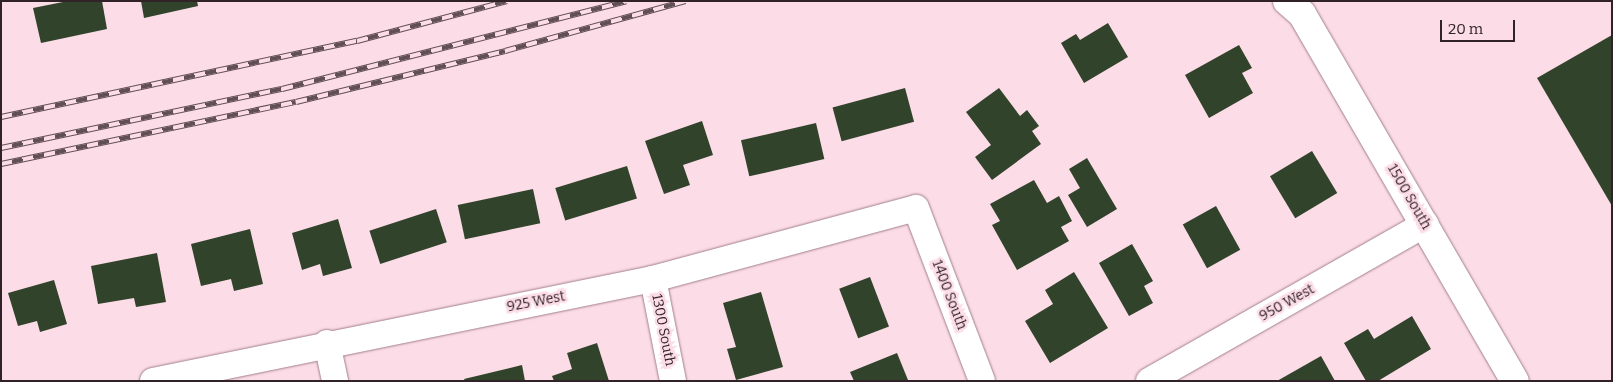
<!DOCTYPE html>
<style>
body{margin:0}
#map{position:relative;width:1613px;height:382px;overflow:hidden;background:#fbdce7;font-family:Bitter,serif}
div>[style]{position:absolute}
.building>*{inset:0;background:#31432b;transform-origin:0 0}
.roads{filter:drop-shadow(0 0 1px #a27f8c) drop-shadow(0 0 1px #a27f8c)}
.street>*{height:26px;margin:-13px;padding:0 13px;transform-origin:13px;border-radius:13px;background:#fff}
.secondary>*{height:28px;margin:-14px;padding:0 14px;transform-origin:14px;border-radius:14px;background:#fff}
.rail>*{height:5.5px;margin-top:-2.75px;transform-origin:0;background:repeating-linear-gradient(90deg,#fbdce7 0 11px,#624f56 0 22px);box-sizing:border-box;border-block:1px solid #624f56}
span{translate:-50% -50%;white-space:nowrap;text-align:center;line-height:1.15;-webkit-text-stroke:5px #fbdce7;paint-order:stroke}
.street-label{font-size:14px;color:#302227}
.frame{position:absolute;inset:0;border:2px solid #302227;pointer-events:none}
.scale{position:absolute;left:1440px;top:20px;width:75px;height:22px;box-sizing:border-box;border:2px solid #302227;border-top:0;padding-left:6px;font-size:15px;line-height:18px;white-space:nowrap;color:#302227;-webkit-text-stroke:4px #fbdce7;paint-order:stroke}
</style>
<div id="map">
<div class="building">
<div style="clip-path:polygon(68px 1px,102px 1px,107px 29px,41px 43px,33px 8px)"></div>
<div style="clip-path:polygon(141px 1px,197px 1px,198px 6px,144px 18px)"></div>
<div style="clip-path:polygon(1108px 23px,1128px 57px,1084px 83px,1061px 43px,1076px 34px,1080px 40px)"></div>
<div style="clip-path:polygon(1612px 35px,1612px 206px,1537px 78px)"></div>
<div style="clip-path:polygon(1239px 45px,1252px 68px,1242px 73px,1253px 93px,1209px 118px,1185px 75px)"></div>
<div style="left:905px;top:88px;width:35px;height:75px;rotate:75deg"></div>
<div style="clip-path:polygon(999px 88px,1020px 116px,1027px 110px,1039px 126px,1032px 131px,1041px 144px,992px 180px,975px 157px,991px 145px,966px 112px)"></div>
<div style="clip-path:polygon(702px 121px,713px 155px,683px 165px,690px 185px,664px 194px,645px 141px)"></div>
<div style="left:816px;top:123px;width:37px;height:77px;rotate:77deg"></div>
<div style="left:1312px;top:151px;width:49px;height:49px;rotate:59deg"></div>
<div style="clip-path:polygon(1087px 158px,1117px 209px,1087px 227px,1068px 195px,1080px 188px,1069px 169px)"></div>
<div style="left:627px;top:166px;width:34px;height:75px;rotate:73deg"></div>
<div style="clip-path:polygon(1034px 180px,1047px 203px,1059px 196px,1072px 221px,1061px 227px,1069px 241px,1017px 270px,992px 225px,1000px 221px,990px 204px)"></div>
<div style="left:533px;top:189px;width:35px;height:77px;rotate:78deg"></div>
<div style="left:1216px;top:206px;width:50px;height:38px;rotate:61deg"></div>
<div style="left:436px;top:209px;width:35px;height:70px;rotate:72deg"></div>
<div style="clip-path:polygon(338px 219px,352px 268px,323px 276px,320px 264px,302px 270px,292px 233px)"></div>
<div style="clip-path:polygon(250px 229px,263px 284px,234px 291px,231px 279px,201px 286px,191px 244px)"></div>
<div style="clip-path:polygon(1132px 244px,1153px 281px,1144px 286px,1153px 303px,1129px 316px,1099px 263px)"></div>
<div style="clip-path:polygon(157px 253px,166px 302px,136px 307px,134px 298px,98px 304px,91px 266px)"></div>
<div style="clip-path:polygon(1074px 272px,1108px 328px,1050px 363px,1025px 321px,1053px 304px,1045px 290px)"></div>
<div style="left:870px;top:277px;width:53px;height:33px;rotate:69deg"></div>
<div style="clip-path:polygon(54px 280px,67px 324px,40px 332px,37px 321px,18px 326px,8px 293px)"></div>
<div style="clip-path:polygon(761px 292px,783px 367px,736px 380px,727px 349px,736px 347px,723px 303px)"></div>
<div style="clip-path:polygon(1412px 316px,1431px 349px,1378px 381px,1366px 381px,1344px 343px,1368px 329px,1374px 339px)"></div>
<div style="clip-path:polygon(597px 343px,609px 381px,554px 381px,552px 376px,572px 369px,567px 353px)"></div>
<div style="clip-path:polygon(897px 353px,908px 380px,854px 381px,850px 372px)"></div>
<div style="clip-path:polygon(1321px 356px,1335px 381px,1277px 381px)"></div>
<div style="clip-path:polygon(522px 365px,525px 381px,465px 381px,464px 379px)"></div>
</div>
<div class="roads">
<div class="street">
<div style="left:653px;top:279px;width:104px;rotate:78.9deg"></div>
<div style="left:327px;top:343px;width:39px;rotate:78deg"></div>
<div style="left:153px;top:381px;width:510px;rotate:-11.53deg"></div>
<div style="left:653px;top:279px;width:272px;rotate:-15.1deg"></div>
<div style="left:916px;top:208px;width:185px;rotate:69.1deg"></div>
<div style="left:1149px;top:381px;width:318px;rotate:-29.6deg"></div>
</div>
<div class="secondary">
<div style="left:1287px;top:1px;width:20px;rotate:41deg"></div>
<div style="left:1302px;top:14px;width:424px;rotate:59.9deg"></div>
</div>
</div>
<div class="rail">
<div style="left:1px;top:117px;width:364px;rotate:-12.1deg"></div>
<div style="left:357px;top:41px;width:155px;rotate:-14.9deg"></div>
<div style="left:1px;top:148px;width:287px;rotate:-11.9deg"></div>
<div style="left:282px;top:89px;width:355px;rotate:-14.3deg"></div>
<div style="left:1px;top:164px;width:301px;rotate:-11.9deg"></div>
<div style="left:296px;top:102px;width:215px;rotate:-13.7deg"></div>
<div style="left:505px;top:51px;width:187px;rotate:-15.5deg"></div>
</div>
<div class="street-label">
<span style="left:1409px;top:197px;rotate:60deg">1500 South</span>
<span style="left:949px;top:295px;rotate:69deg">1400 South</span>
<span style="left:536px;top:302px;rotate:-11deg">925 West</span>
<span style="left:1287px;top:303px;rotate:-29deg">950 West</span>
<span style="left:663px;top:330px;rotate:79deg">1300 South</span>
</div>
<div class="frame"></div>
<div class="scale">20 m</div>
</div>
